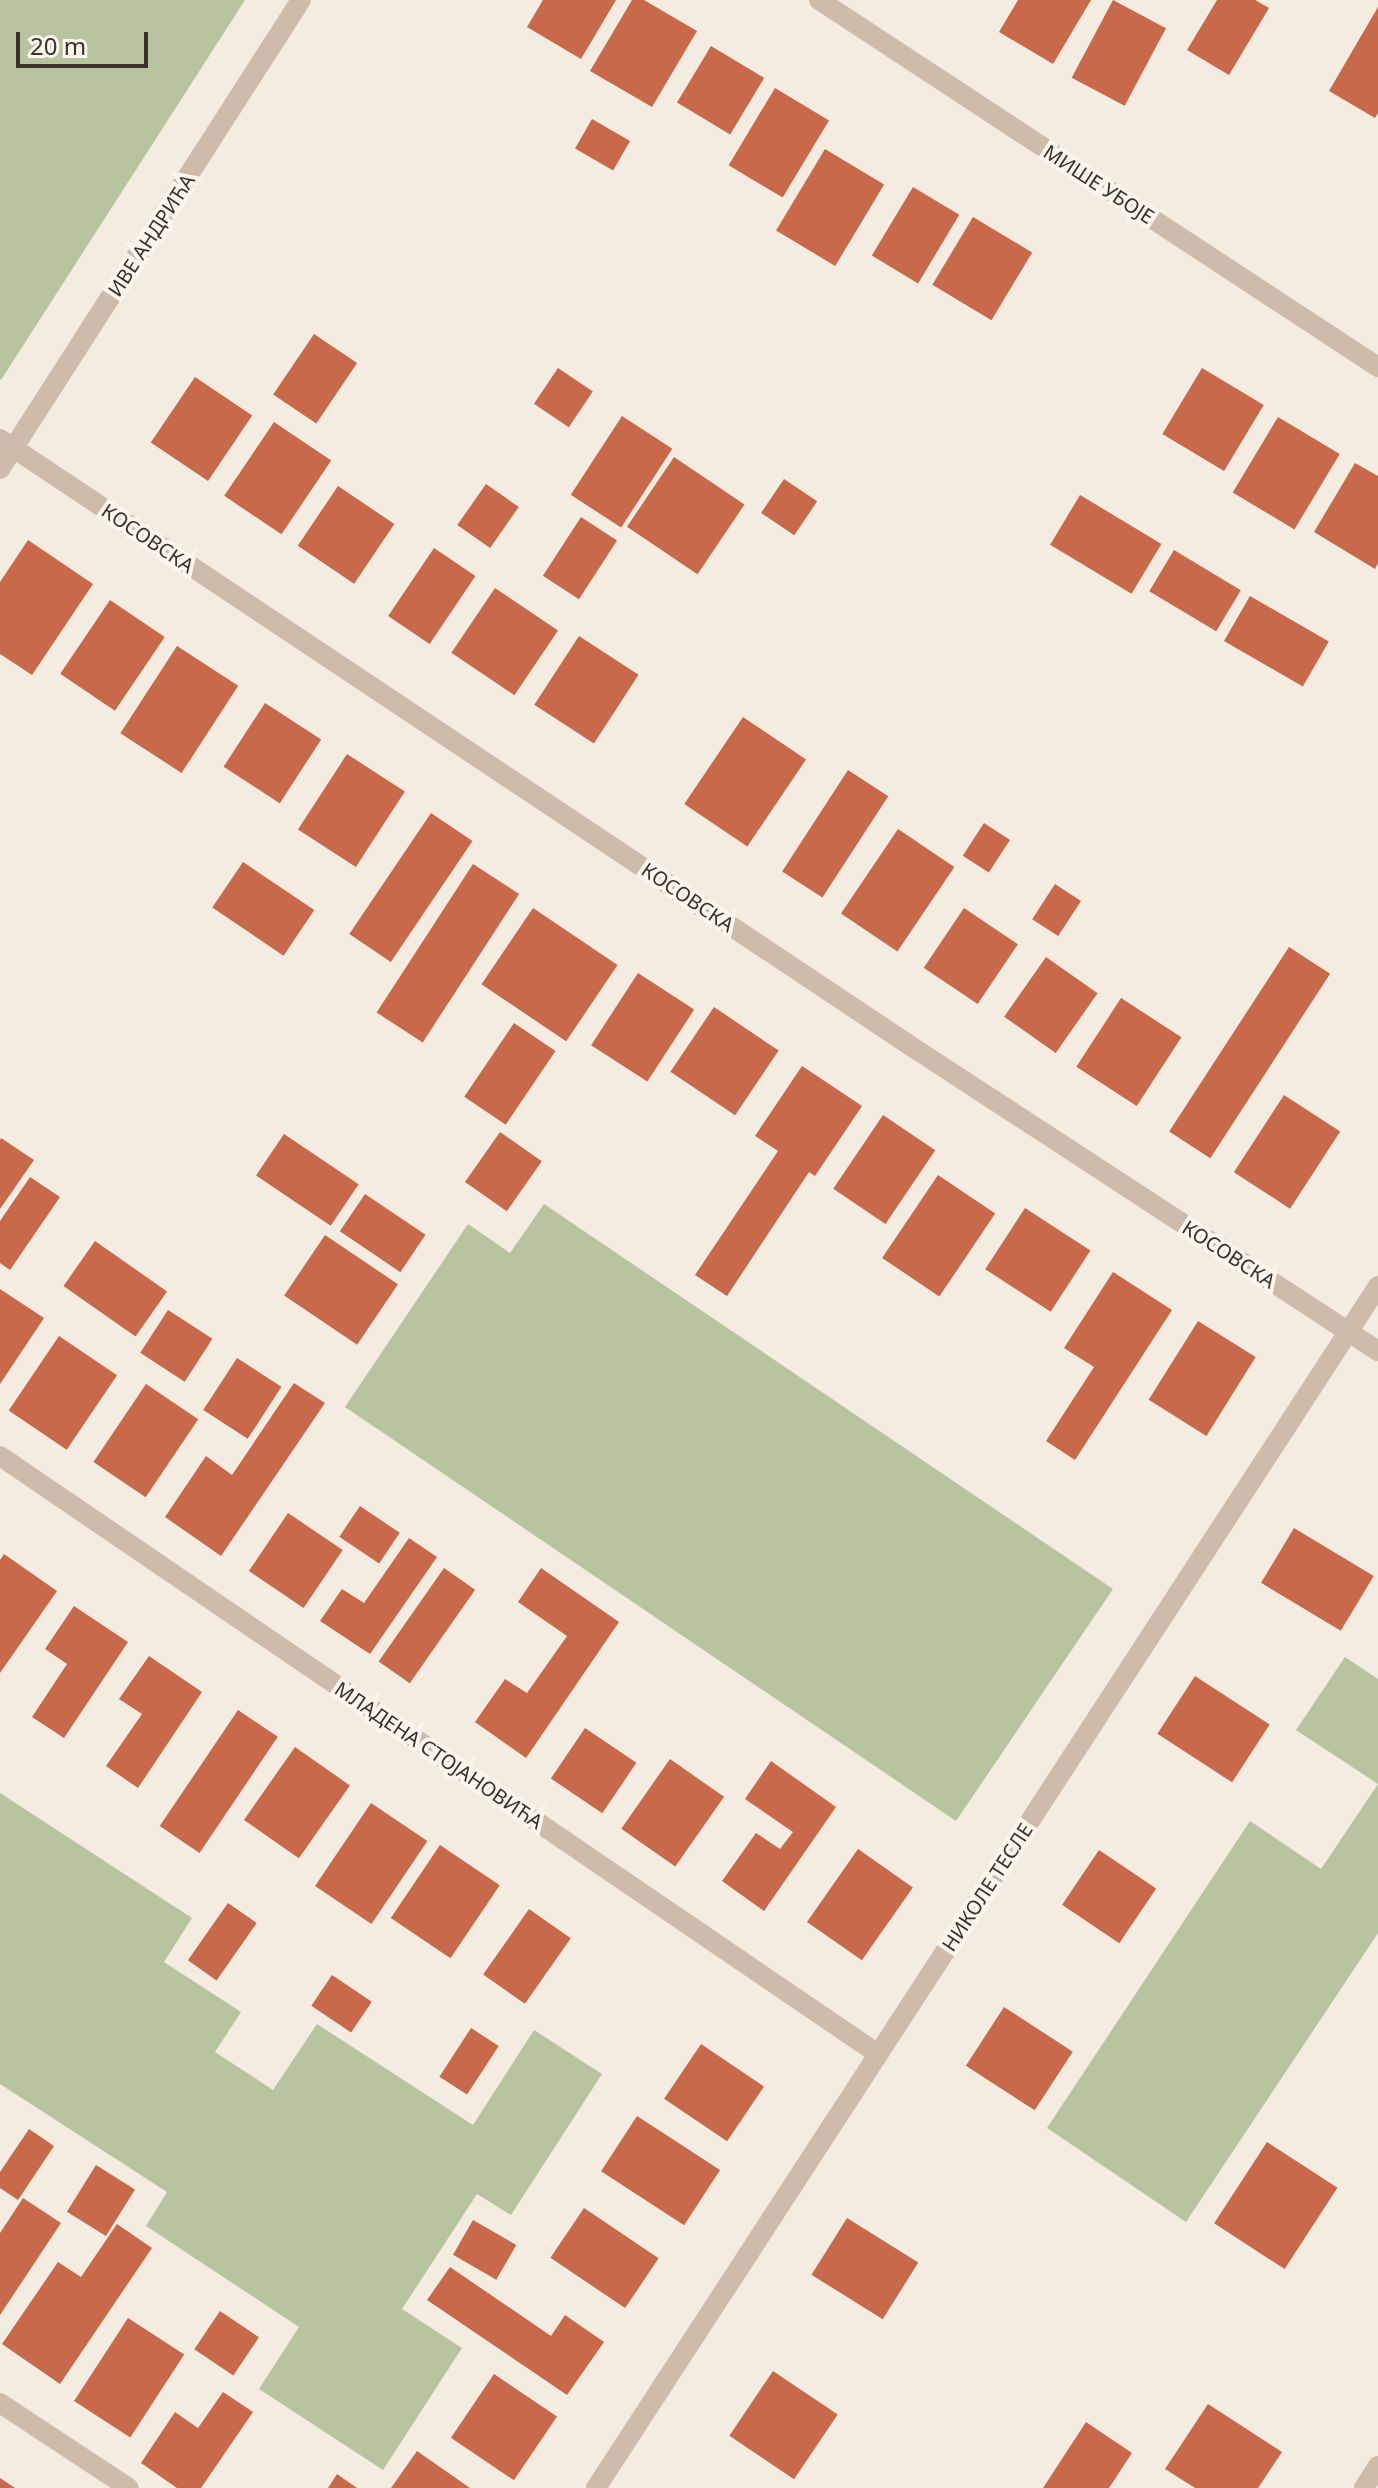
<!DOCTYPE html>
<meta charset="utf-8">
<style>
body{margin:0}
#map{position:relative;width:1378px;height:2488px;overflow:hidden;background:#f4ebe1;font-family:"Noto Sans",sans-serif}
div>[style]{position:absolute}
.green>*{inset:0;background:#b8c4a0}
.building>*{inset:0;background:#c8694b;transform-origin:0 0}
.street>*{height:20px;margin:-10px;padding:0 10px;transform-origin:10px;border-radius:10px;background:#cdbbac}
span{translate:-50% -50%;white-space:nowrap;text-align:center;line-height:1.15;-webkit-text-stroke:8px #fbf5ee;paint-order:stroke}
.street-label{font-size:20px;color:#3b302b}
.scale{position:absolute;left:16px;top:32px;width:132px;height:36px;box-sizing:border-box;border:4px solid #3b302b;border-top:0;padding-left:10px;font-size:24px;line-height:28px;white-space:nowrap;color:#3b302b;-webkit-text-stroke:6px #fbf5ee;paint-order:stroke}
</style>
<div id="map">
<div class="green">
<div style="clip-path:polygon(0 0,245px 0,1px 380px,0 379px)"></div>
<div style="clip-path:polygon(544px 1204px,1113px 1589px,956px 1821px,345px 1407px,468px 1224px,510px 1253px)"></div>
<div style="clip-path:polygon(1345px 1657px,1378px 1679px,1378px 1933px,1186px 2222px,1047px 2128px,1250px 1821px,1321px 1869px,1378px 1784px,1296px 1730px)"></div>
<div style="clip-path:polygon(0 1793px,192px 1918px,164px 1962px,241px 2012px,215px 2052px,273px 2090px,317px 2024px,473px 2125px,534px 2030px,602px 2074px,511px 2215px,477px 2194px,402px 2309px,462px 2348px,383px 2470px,259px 2389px,299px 2327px,146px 2226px,167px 2192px,0 2084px)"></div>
</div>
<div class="building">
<div style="clip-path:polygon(543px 0,616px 0,581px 59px,527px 27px)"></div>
<div style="clip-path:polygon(632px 0,644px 0,697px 31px,652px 107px,590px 71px)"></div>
<div style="clip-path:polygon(1018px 0,1091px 0,1053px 64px,999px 32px)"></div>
<div style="left:1113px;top:0;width:60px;height:88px;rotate:28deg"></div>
<div style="clip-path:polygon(1217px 0,1255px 0,1269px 8px,1229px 75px,1187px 50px)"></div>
<div style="clip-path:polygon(1378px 7px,1378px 113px,1375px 118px,1329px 91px)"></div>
<div style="left:711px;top:46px;width:62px;height:66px;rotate:31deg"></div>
<div style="left:775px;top:88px;width:63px;height:90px;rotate:31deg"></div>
<div style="left:592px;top:119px;width:44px;height:34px;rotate:30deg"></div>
<div style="left:825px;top:149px;width:69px;height:95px;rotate:31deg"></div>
<div style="left:913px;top:187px;width:54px;height:80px;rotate:31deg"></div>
<div style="left:973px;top:217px;width:69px;height:79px;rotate:31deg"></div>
<div style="left:314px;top:334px;width:52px;height:73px;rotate:34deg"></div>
<div style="left:558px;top:368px;width:42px;height:43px;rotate:34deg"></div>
<div style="left:1202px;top:368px;width:72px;height:77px;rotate:31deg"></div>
<div style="left:195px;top:377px;width:69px;height:79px;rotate:34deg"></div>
<div style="left:622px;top:416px;width:60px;height:94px;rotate:33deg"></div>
<div style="left:1278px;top:417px;width:72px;height:88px;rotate:31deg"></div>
<div style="left:274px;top:422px;width:69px;height:89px;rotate:34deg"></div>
<div style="left:674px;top:457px;width:85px;height:84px;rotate:34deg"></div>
<div style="clip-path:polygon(1355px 463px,1378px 476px,1378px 563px,1375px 569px,1314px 532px)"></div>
<div style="left:784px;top:479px;width:40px;height:41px;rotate:34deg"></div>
<div style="left:486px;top:484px;width:40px;height:50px;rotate:35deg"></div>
<div style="left:338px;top:486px;width:68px;height:72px;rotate:34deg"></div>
<div style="left:1080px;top:495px;width:95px;height:58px;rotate:31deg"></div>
<div style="left:581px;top:517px;width:43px;height:70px;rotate:33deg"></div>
<div style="clip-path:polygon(28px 540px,93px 584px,32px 675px,0 654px,0 582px)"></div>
<div style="left:434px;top:548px;width:50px;height:82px;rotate:34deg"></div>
<div style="left:1174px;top:550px;width:78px;height:48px;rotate:31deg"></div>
<div style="left:495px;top:588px;width:76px;height:78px;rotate:34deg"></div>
<div style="left:1250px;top:596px;width:91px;height:52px;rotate:30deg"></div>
<div style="left:110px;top:600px;width:66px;height:89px;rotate:34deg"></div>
<div style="left:579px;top:636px;width:71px;height:82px;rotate:33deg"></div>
<div style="left:177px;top:646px;width:73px;height:104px;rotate:33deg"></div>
<div style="left:265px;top:703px;width:67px;height:76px;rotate:33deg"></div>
<div style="left:743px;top:717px;width:76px;height:105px;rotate:34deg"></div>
<div style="left:347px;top:754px;width:69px;height:90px;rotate:33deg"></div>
<div style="left:848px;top:770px;width:48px;height:121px;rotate:33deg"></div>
<div style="left:431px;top:813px;width:50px;height:146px;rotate:34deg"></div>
<div style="left:984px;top:823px;width:31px;height:39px;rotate:33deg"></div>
<div style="left:898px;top:829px;width:68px;height:102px;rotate:34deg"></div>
<div style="left:243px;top:862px;width:86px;height:55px;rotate:34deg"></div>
<div style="left:473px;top:864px;width:55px;height:177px;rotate:33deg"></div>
<div style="left:1055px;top:884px;width:31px;height:42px;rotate:33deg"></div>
<div style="left:533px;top:908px;width:102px;height:92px;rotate:34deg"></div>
<div style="left:964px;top:908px;width:65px;height:72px;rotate:34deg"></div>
<div style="left:1289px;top:947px;width:49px;height:220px;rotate:33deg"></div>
<div style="left:1046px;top:957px;width:63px;height:73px;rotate:35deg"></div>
<div style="left:638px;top:973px;width:67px;height:86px;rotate:33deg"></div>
<div style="left:1121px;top:998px;width:72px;height:82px;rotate:33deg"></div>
<div style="left:714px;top:1007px;width:78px;height:78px;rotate:34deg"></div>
<div style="left:514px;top:1023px;width:50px;height:89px;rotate:34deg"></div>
<div style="clip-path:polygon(802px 1066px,862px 1106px,815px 1176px,809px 1172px,727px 1296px,695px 1275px,778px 1151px,755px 1136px)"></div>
<div style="left:1284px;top:1095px;width:67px;height:92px;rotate:33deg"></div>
<div style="left:883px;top:1115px;width:63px;height:89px;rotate:34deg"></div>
<div style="left:500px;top:1132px;width:51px;height:61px;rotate:35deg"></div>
<div style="left:284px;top:1134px;width:90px;height:50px;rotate:34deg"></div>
<div style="clip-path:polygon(1px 1138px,34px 1160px,0 1209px,0 1140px)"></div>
<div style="left:938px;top:1175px;width:69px;height:100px;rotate:34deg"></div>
<div style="clip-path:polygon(30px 1177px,60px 1197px,10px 1270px,0 1263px,0 1221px)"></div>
<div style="left:365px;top:1194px;width:73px;height:45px;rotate:34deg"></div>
<div style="left:1025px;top:1208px;width:78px;height:73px;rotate:33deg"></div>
<div style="left:325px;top:1235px;width:88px;height:73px;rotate:34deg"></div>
<div style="left:95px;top:1241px;width:88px;height:55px;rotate:35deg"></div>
<div style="clip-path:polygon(1113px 1272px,1172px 1310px,1075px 1460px,1046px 1441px,1094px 1367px,1064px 1348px)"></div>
<div style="clip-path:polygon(0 1289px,44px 1318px,0 1384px)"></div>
<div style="left:168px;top:1310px;width:53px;height:51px;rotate:33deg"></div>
<div style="left:1198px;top:1321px;width:68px;height:93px;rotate:32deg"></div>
<div style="left:59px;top:1336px;width:70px;height:90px;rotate:34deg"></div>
<div style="left:237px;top:1358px;width:53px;height:62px;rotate:33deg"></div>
<div style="clip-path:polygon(294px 1383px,325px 1403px,221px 1556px,165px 1517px,206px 1456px,232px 1475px)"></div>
<div style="left:146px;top:1384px;width:63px;height:94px;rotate:34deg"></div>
<div style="left:360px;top:1506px;width:48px;height:37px;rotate:34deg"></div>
<div style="left:288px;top:1513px;width:66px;height:70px;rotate:34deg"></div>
<div style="left:1294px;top:1528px;width:93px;height:64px;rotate:31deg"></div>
<div style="clip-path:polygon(409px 1538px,437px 1557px,370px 1654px,320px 1621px,342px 1589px,364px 1603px)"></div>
<div style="clip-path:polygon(4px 1554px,57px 1591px,0 1673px,0 1560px)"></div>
<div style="left:444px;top:1568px;width:38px;height:114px;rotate:35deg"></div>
<div style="clip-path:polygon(541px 1568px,619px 1622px,526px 1758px,475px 1722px,505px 1679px,527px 1693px,567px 1636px,518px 1602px)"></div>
<div style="clip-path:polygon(74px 1606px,128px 1642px,64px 1738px,32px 1717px,67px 1664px,45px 1649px)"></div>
<div style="clip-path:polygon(149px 1656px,202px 1692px,138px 1788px,106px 1766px,142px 1714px,119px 1699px)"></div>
<div style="left:1195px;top:1676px;width:89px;height:69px;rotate:33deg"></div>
<div style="left:238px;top:1710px;width:48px;height:140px;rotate:34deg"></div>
<div style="left:585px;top:1728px;width:62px;height:61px;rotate:34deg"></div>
<div style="left:295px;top:1747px;width:67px;height:89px;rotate:35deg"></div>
<div style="left:670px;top:1759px;width:66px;height:85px;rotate:35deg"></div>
<div style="clip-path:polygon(771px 1761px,836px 1807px,764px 1911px,722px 1881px,756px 1833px,780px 1849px,793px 1832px,745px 1799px)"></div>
<div style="left:371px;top:1803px;width:68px;height:100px;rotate:34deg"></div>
<div style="left:440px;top:1845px;width:72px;height:88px;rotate:34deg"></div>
<div style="left:858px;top:1849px;width:67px;height:89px;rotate:35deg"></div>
<div style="left:1099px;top:1850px;width:69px;height:66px;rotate:34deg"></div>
<div style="left:228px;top:1903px;width:35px;height:70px;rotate:35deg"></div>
<div style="left:529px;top:1909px;width:51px;height:80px;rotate:35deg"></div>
<div style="left:332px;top:1975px;width:48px;height:37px;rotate:34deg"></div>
<div style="left:1004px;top:2007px;width:82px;height:70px;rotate:33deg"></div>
<div style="left:471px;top:2028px;width:33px;height:58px;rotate:33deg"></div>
<div style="left:701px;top:2044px;width:76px;height:66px;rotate:34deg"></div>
<div style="left:637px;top:2116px;width:99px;height:66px;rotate:33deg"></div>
<div style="clip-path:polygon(29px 2129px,54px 2146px,18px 2200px,0 2188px,0 2172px)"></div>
<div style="left:1267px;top:2142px;width:84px;height:97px;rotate:33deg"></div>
<div style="left:96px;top:2165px;width:46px;height:55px;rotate:32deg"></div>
<div style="clip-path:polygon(23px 2198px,61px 2223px,0 2315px,0 2233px)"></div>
<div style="left:584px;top:2208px;width:90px;height:60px;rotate:34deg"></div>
<div style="left:847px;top:2218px;width:84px;height:67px;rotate:32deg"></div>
<div style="left:473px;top:2220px;width:50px;height:40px;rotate:30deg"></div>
<div style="clip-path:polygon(117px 2224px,152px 2248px,60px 2384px,2px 2344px,58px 2262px,81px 2277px)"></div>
<div style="clip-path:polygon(450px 2267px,551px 2336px,565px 2315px,604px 2342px,567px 2395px,427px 2300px)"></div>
<div style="left:220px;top:2311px;width:47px;height:46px;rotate:34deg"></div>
<div style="left:128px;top:2318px;width:67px;height:99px;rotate:33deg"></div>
<div style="left:773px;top:2371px;width:78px;height:78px;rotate:34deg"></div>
<div style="left:494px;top:2374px;width:76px;height:77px;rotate:34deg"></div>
<div style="clip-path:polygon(223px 2392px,253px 2412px,201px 2488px,177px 2488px,141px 2463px,175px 2412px,198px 2428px)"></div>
<div style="clip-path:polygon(1208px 2404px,1282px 2452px,1258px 2488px,1195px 2488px,1165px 2469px)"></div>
<div style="clip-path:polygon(1086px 2422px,1132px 2453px,1109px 2488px,1043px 2488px)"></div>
<div style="clip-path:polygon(417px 2451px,470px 2488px,391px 2488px)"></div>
<div style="clip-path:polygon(337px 2474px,357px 2488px,328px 2488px)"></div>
<div style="clip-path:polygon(0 2478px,15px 2488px,0 2488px)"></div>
</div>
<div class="street">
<div style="left:819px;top:0;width:669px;rotate:33.29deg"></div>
<div style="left:0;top:439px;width:1106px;rotate:33.68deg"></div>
<div style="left:920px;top:1052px;width:547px;rotate:33.14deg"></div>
<div style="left:0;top:469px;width:557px;rotate:-57.31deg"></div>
<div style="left:0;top:1456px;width:1062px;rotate:34.26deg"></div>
<div style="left:0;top:2403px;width:154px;rotate:33.4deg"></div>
<div style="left:596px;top:2488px;width:1434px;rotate:-56.95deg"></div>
<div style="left:1364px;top:2488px;width:26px;rotate:-58deg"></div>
</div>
<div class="street-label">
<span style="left:1099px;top:184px;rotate:33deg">МИШЕ УБОЈЕ</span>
<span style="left:151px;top:235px;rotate:-57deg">ИВЕ АНДРИЋА</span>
<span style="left:148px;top:538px;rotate:34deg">КОСОВСКА</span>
<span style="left:688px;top:897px;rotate:34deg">КОСОВСКА</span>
<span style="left:1229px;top:1254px;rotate:33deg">КОСОВСКА</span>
<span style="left:439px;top:1755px;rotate:34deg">МЛАДЕНА СТОЈАНОВИЋА</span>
<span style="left:987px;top:1887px;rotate:-57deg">НИКОЛЕ ТЕСЛЕ</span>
</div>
<div class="scale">20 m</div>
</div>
